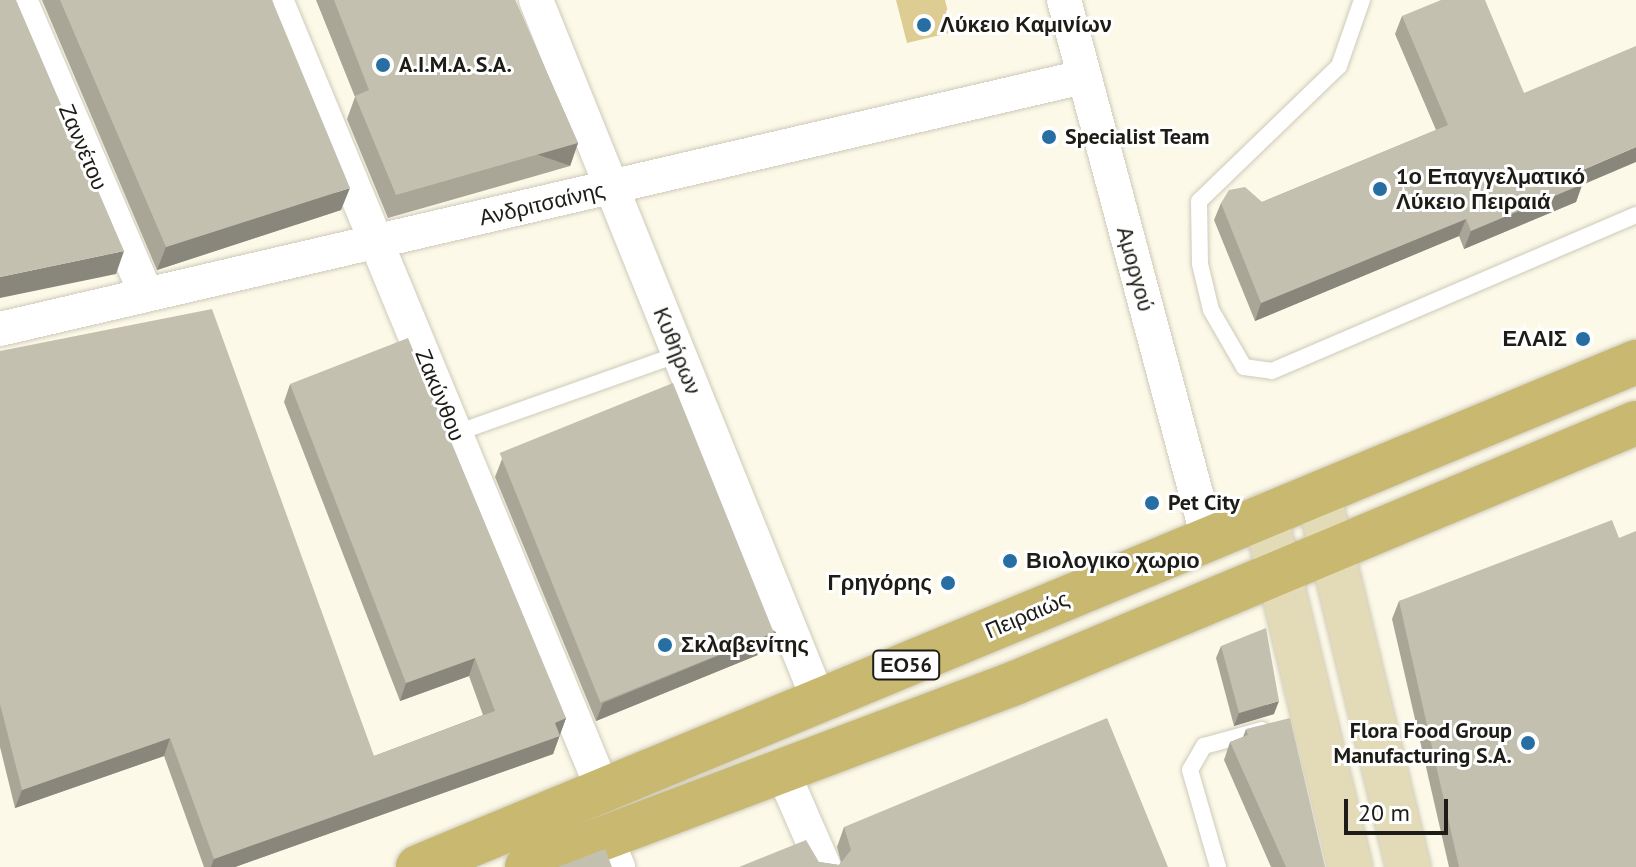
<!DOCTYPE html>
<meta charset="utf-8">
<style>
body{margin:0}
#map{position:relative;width:1636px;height:867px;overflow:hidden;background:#fdf9e8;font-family:"PT Sans",sans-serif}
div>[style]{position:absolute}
.green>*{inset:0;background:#decd92}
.roads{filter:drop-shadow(0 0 2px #cecaba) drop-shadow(0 0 2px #cecaba)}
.service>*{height:16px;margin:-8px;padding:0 8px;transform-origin:8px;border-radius:8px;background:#fff}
.minor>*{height:34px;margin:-17px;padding:0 17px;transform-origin:17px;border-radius:17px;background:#fff}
.secondary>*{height:44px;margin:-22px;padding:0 22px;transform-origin:22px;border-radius:22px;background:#e3dbb7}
.primary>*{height:44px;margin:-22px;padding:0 22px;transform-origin:22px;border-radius:22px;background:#c8b870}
.wall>*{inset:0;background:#a9a597}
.shaded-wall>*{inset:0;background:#89867b;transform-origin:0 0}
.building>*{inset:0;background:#c4c0b0;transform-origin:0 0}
.dots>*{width:22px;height:22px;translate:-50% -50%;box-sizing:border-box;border:4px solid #fff;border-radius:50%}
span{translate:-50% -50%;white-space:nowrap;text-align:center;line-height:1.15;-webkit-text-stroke:6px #fff;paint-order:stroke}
.shield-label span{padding:2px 6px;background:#fff;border:2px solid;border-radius:6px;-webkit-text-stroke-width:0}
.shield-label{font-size:20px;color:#1d1c16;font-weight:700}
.poi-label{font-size:22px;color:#1d1c16;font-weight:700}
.left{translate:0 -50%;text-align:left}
.right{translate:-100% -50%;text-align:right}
.street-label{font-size:22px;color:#1d1c16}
.scale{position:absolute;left:1344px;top:799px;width:104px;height:36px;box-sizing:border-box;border:4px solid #1d1c16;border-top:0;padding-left:10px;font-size:24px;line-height:28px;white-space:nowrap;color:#1d1c16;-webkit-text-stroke:6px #fff;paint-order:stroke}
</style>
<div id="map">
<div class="green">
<div style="clip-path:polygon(896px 0,945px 0,953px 32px,907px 43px)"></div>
</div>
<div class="roads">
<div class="service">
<div style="left:1362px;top:0;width:70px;rotate:109.2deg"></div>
<div style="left:1339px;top:66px;width:194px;rotate:136deg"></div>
<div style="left:1199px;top:201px;width:63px;rotate:89.1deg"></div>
<div style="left:1200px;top:264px;width:47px;rotate:76.6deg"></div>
<div style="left:1211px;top:310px;width:66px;rotate:59.9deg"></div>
<div style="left:1244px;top:367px;width:28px;rotate:8deg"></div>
<div style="left:1272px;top:371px;width:396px;rotate:-23.2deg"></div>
<div style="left:456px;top:433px;width:237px;rotate:-19.5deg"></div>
<div style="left:1218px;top:867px;width:101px;rotate:-106.1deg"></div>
<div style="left:1190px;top:770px;width:28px;rotate:-60deg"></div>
<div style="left:1204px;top:746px;width:60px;rotate:-15.4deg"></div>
</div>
<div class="minor">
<div style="left:20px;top:0;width:320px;rotate:66.8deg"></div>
<div style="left:276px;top:0;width:855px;rotate:67.51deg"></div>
<div style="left:536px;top:0;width:756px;rotate:68.02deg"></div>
<div style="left:1064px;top:0;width:557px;rotate:75.02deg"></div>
<div style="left:0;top:329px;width:1112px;rotate:-13.1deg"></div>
<div style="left:783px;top:773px;width:103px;rotate:66.4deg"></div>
<div style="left:605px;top:835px;width:35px;rotate:68deg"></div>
</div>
<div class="secondary">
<div style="left:1318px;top:494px;width:384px;rotate:76.4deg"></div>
<div style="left:1265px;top:515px;width:362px;rotate:76.4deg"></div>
</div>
<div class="primary">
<div style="left:418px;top:867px;width:1319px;rotate:-22.52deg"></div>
<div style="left:527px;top:867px;width:522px;rotate:-20.66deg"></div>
<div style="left:1015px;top:683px;width:673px;rotate:-22.72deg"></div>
</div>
</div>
<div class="wall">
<div style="clip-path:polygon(42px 0,272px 0,341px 210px,157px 270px)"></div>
<div style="clip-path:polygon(316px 0,515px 0,578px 143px,570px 166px,388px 218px,347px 119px,355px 97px)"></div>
<div style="clip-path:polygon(1402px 16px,1524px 93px,1582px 185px,1576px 202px,1464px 249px,1459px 236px,1255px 321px,1214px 220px,1221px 203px,1262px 202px,1436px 130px,1395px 34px)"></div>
<div style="clip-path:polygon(0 351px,374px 756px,483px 715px,469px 676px,400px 701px,284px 402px,290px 384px,566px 718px,553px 754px,235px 867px,204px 867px,164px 756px,15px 808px,0 747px)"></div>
<div style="clip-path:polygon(502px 459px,776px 632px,770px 650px,596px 721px,495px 477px)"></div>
<div style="clip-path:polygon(1619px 538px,1636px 867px,1449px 867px,1392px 619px,1399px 601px)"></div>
<div style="clip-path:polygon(1221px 646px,1274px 714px,1234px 726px,1216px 658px)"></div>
<div style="clip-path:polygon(1246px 729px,1325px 867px,1271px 867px,1224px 760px,1230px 742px,1243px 737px)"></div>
<div style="clip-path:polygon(844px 827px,1168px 867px,739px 867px,819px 862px,839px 865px,841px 862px,837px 847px)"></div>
</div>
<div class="shaded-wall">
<div style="left:578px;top:143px;width:24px;height:189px;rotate:109deg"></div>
<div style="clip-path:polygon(1636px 147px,1636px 162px,1582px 185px,1576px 202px,1464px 249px,1471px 231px,1578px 172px)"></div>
<div style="clip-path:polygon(350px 188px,341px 210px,157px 270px,166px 247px)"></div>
<div style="clip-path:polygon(1466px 219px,1459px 236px,1255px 321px,1261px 303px)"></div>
<div style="clip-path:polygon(124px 251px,116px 274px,0 298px,0 277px)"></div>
<div style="clip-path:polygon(776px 632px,770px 650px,596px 721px,603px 703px)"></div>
<div style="clip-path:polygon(475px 658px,469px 676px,400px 701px,406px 683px)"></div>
<div style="clip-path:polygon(1279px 701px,1274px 714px,1234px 726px,1239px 713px)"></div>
<div style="clip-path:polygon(566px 718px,553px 754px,235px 867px,211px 867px,214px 859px)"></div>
<div style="clip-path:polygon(170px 738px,164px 756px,15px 808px,22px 790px)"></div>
</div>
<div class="building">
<div style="clip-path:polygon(0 0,16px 0,124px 251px,0 277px)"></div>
<div style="clip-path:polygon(60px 0,272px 0,350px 188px,166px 247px)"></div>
<div style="clip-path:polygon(334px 0,515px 0,578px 143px,396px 195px,355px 96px,369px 90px)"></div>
<div style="clip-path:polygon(1441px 0,1485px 0,1524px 93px,1636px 46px,1636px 147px,1578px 172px,1583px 184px,1471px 231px,1466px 219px,1261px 303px,1221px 203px,1229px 190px,1245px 187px,1262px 202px,1448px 125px,1402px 16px)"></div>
<div style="clip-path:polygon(212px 309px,374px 756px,495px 711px,475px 658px,406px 683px,290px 384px,408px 338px,566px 718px,555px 723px,560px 736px,214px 859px,170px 738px,22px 790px,0 704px,0 351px)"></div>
<div style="left:673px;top:383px;width:269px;height:187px;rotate:68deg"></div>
<div style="clip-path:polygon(1612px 520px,1619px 538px,1636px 531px,1636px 867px,1459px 867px,1399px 601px)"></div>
<div style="clip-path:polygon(1266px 628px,1279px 701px,1239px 713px,1221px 646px)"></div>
<div style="clip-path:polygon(1107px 718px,1168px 867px,739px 867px,806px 840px,819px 862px,839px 865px,851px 850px,844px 827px)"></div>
<div style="clip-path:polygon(1290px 718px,1325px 867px,1286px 867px,1230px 742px,1248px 735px,1246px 729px)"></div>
<div style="clip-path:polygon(605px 849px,612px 867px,558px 867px)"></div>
</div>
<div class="dots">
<div style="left:924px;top:25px;background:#276fa3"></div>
<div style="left:383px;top:65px;background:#276fa3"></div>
<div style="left:1049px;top:137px;background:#276fa3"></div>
<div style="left:1380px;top:189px;background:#276fa3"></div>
<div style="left:1583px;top:339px;background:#276fa3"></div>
<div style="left:1152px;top:503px;background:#276fa3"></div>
<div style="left:1010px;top:561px;background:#276fa3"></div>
<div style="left:948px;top:583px;background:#276fa3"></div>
<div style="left:665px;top:645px;background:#276fa3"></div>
<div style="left:1528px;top:743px;background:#276fa3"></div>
</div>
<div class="shield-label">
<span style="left:906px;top:665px">ΕΟ56</span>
</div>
<div class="poi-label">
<span class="left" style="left:940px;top:25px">Λύκειο Καμινίων</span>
<span class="left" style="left:399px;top:65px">A.I.M.A. S.A.</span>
<span class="left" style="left:1065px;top:137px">Specialist Team</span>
<span class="left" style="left:1396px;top:189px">1ο Επαγγελματικό<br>Λύκειο Πειραιά</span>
<span class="right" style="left:1567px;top:339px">ΕΛΑΙΣ</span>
<span class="left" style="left:1168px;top:503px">Pet City</span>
<span class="left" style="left:1026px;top:561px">Βιολογικο χωριο</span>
<span class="right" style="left:932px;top:583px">Γρηγόρης</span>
<span class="left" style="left:681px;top:645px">Σκλαβενίτης</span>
<span class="right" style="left:1512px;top:743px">Flora Food Group<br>Manufacturing S.A.</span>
</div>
<div class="street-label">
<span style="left:83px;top:147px;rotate:67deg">Ζαννέτου</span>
<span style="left:542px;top:204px;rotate:-13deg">Ανδριτσαίνης</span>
<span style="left:1135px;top:269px;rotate:75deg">Αμοργού</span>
<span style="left:677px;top:351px;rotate:68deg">Κυθήρων</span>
<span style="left:440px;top:395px;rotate:68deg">Ζακύνθου</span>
<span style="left:1027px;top:615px;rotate:-23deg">Πειραιώς</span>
</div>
<div class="scale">20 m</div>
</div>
